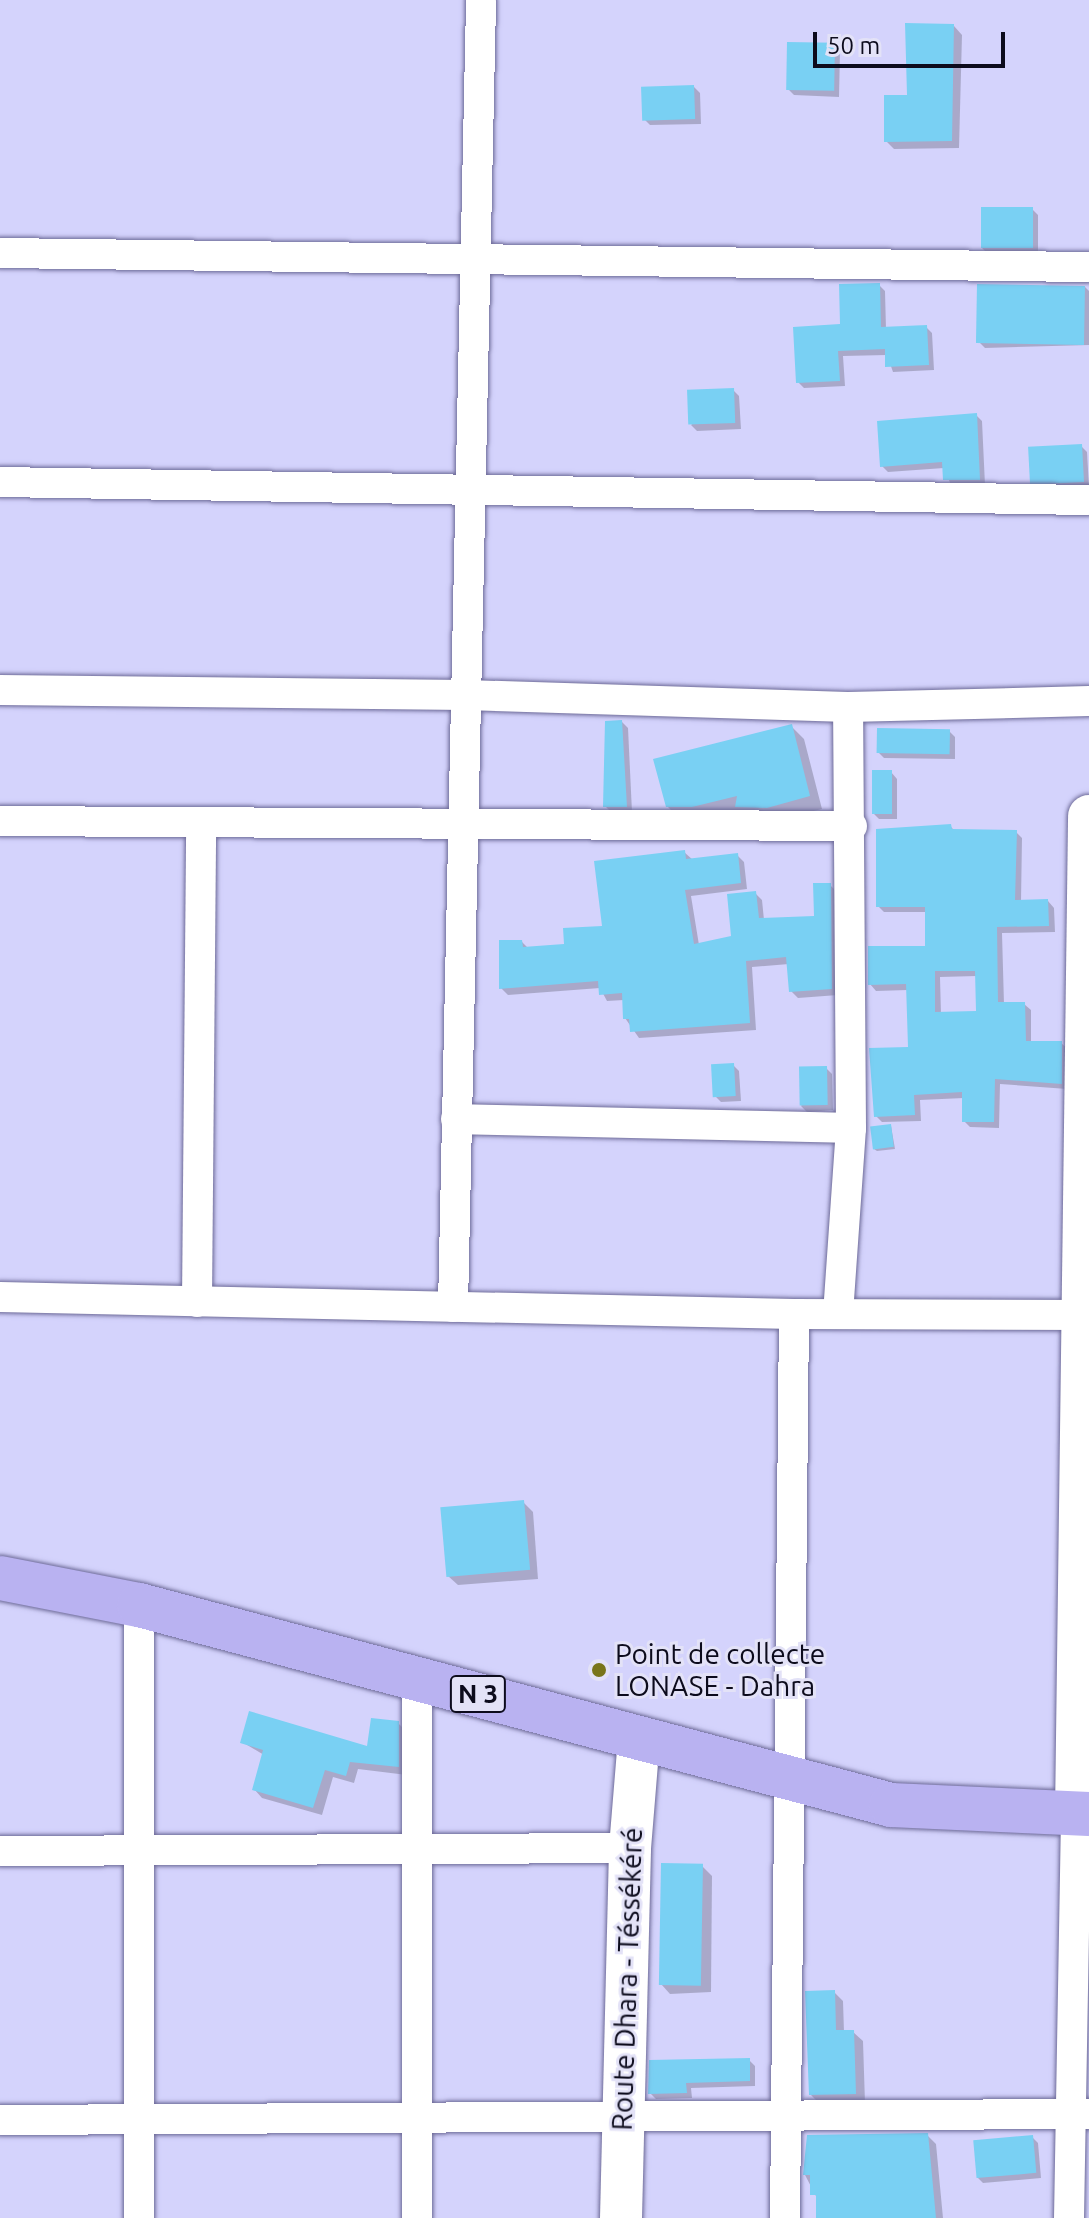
<!DOCTYPE html>
<meta charset="utf-8">
<style>
body{margin:0}
#map{position:relative;width:1089px;height:2218px;overflow:hidden;background:#d4d3fc;font-family:Ubuntu,sans-serif}
div>[style]{position:absolute}
.shadow>*{inset:0;background:#0003}
.building>*{inset:0;background:#79d0f3;transform-origin:0 0}
.roads{filter:drop-shadow(0 0 2px #6d6a98) drop-shadow(0 0 2px #6d6a98)}
.street>*{height:30px;margin:-15px;padding:0 15px;transform-origin:15px;border-radius:15px;background:#fff}
.secondary>*{height:42px;margin:-21px;padding:0 21px;transform-origin:21px;border-radius:21px;background:#fff}
.primary>*{height:44px;margin:-22px;padding:0 22px;transform-origin:22px;border-radius:22px;background:#b9b2f1}
.dots>*{width:22px;height:22px;translate:-50% -50%;box-sizing:border-box;border:4px solid #e3e2f7;border-radius:50%}
span{translate:-50% -50%;white-space:nowrap;text-align:center;line-height:1.15;-webkit-text-stroke:6px #e3e2f7;paint-order:stroke}
.shield-label span{padding:2px 6px;background:#e3e2f7;border:2px solid;border-radius:6px;-webkit-text-stroke-width:0}
.shield-label{font-size:26px;color:#0c0b1c;font-weight:700}
.poi-label{font-size:28px;color:#0c0b1c}
.left{translate:0 -50%;text-align:left}
.street-label{font-size:28px;color:#0c0b1c}
.scale{position:absolute;left:813px;top:32px;width:192px;height:36px;box-sizing:border-box;border:4px solid #0c0b1c;border-top:0;padding-left:10px;font-size:24px;line-height:28px;white-space:nowrap;color:#0c0b1c;-webkit-text-stroke:6px #e3e2f7;paint-order:stroke}
</style>
<div id="map">
<div class="shadow">
<div style="clip-path:polygon(954px 26px,962px 35px,959px 148px,894px 149px,886px 141px)"></div>
<div style="clip-path:polygon(834px 45px,840px 51px,839px 97px,794px 95px,788px 89px)"></div>
<div style="clip-path:polygon(694px 87px,700px 93px,701px 124px,650px 125px,644px 119px)"></div>
<div style="clip-path:polygon(1032px 209px,1038px 215px,1038px 253px,987px 253px,981px 247px)"></div>
<div style="clip-path:polygon(879px 285px,885px 291px,886px 329px,926px 327px,932px 333px,934px 370px,893px 372px,887px 355px,843px 356px,845px 386px,804px 388px,798px 382px)"></div>
<div style="clip-path:polygon(1085px 287px,1089px 291px,1089px 345px,985px 348px,979px 342px)"></div>
<div style="clip-path:polygon(733px 390px,739px 396px,741px 429px,697px 431px,691px 425px)"></div>
<div style="clip-path:polygon(976px 415px,982px 421px,985px 485px,951px 485px,944px 468px,888px 472px,882px 466px)"></div>
<div style="clip-path:polygon(1081px 446px,1087px 452px,1089px 487px,1037px 486px,1031px 480px)"></div>
<div style="clip-path:polygon(622px 722px,628px 728px,632px 812px,611px 812px,605px 806px)"></div>
<div style="clip-path:polygon(791px 726px,804px 739px,822px 809px,781px 819px,750px 819px,741px 810px,680px 819px,667px 806px)"></div>
<div style="clip-path:polygon(949px 731px,955px 737px,955px 759px,884px 758px,878px 752px)"></div>
<div style="clip-path:polygon(891px 772px,897px 779px,897px 819px,879px 819px,873px 813px)"></div>
<div style="clip-path:polygon(evenodd,950px 826px,955px 831px,1016px 832px,1022px 838px,1021px 902px,1048px 901px,1054px 908px,1055px 932px,1002px 933px,1004px 1004px,1024px 1004px,1031px 1010px,1031px 1043px,1061px 1043px,1068px 1049px,1067px 1089px,1000px 1084px,999px 1128px,970px 1127px,964px 1121px,964px 1098px,920px 1100px,921px 1121px,882px 1122px,876px 1116px,910px 1049px,908px 990px,876px 991px,870px 984px,927px 948px,927px 912px,884px 912px,878px 906px,950px 826px,977px 976px,978px 1013px,941px 1014px,940px 977px,977px 976px)"></div>
<div style="clip-path:polygon(684px 852px,693px 860px,737px 855px,744px 862px,747px 889px,691px 896px,699px 945px,734px 938px,755px 893px,762px 900px,764px 920px,816px 918px,830px 885px,837px 892px,838px 995px,798px 998px,791px 991px,789px 964px,752px 967px,756px 1030px,639px 1038px,625px 1018px,624px 1000px,607px 1001px,600px 988px,508px 995px,501px 988px,522px 942px,528px 948px,566px 946px,604px 928px)"></div>
<div style="clip-path:polygon(733px 1065px,739px 1071px,741px 1101px,721px 1102px,715px 1096px)"></div>
<div style="clip-path:polygon(826px 1068px,832px 1074px,833px 1110px,807px 1112px,801px 1106px)"></div>
<div style="clip-path:polygon(891px 1126px,895px 1149px,877px 1151px,874px 1149px)"></div>
<div style="clip-path:polygon(523px 1502px,533px 1512px,538px 1579px,458px 1585px,448px 1576px)"></div>
<div style="clip-path:polygon(398px 1723px,407px 1732px,407px 1775px,358px 1769px,354px 1783px,333px 1777px,322px 1815px,262px 1798px,254px 1789px,264px 1755px,242px 1742px,369px 1748px)"></div>
<div style="clip-path:polygon(702px 1866px,712px 1876px,711px 1992px,670px 1994px,661px 1984px)"></div>
<div style="clip-path:polygon(834px 1992px,843px 2001px,844px 2032px,853px 2032px,863px 2041px,865px 2103px,820px 2104px,811px 2095px)"></div>
<div style="clip-path:polygon(749px 2060px,755px 2066px,755px 2086px,691px 2088px,692px 2098px,656px 2099px,650px 2093px)"></div>
<div style="clip-path:polygon(927px 2135px,936px 2144px,943px 2218px,818px 2218px,818px 2200px,805px 2175px)"></div>
<div style="clip-path:polygon(1032px 2137px,1038px 2143px,1041px 2178px,983px 2183px,977px 2177px)"></div>
</div>
<div class="building">
<div style="clip-path:polygon(905px 23px,954px 24px,952px 141px,884px 142px,884px 95px,907px 95px)"></div>
<div style="left:787px;top:42px;width:48px;height:48px;rotate:1deg"></div>
<div style="left:694px;top:85px;width:34px;height:53px;rotate:88deg"></div>
<div style="left:981px;top:207px;width:52px;height:41px"></div>
<div style="clip-path:polygon(880px 283px,881px 327px,927px 325px,929px 365px,885px 367px,885px 349px,838px 351px,840px 381px,796px 383px,793px 327px,840px 324px,839px 284px)"></div>
<div style="left:977px;top:284px;width:108px;height:59px;rotate:1deg"></div>
<div style="left:734px;top:388px;width:35px;height:47px;rotate:88deg"></div>
<div style="clip-path:polygon(977px 413px,980px 480px,943px 480px,942px 462px,880px 467px,877px 421px)"></div>
<div style="left:1082px;top:444px;width:38px;height:54px;rotate:87deg"></div>
<div style="clip-path:polygon(622px 720px,627px 807px,603px 807px,605px 721px)"></div>
<div style="clip-path:polygon(792px 724px,810px 796px,767px 808px,735px 807px,737px 796px,692px 807px,666px 807px,653px 759px)"></div>
<div style="left:877px;top:728px;width:73px;height:25px;rotate:1deg"></div>
<div style="left:872px;top:770px;width:20px;height:44px"></div>
<div style="clip-path:polygon(evenodd,951px 824px,952px 829px,1017px 830px,1015px 900px,1048px 899px,1049px 926px,997px 927px,998px 1002px,1025px 1002px,1026px 1041px,1062px 1041px,1062px 1084px,995px 1079px,994px 1122px,962px 1122px,962px 1092px,914px 1095px,915px 1115px,874px 1117px,869px 1048px,908px 1047px,906px 984px,868px 985px,868px 946px,925px 946px,925px 907px,876px 907px,876px 829px,951px 824px,935px 971px,975px 971px,976px 1011px,935px 1012px,935px 971px)"></div>
<div style="clip-path:polygon(685px 850px,686px 859px,738px 853px,741px 883px,685px 890px,694px 944px,731px 936px,727px 894px,756px 891px,759px 918px,814px 916px,813px 883px,831px 883px,832px 989px,789px 992px,786px 957px,746px 961px,750px 1023px,630px 1032px,629px 1019px,623px 1019px,622px 993px,599px 995px,598px 981px,499px 989px,499px 940px,522px 940px,523px 947px,564px 944px,563px 928px,602px 926px,594px 861px)"></div>
<div style="left:734px;top:1063px;width:33px;height:23px;rotate:87deg"></div>
<div style="left:827px;top:1066px;width:39px;height:28px;rotate:89deg"></div>
<div style="left:891px;top:1124px;width:23px;height:21px;rotate:83deg"></div>
<div style="left:524px;top:1500px;width:70px;height:84px;rotate:85deg"></div>
<div style="clip-path:polygon(249px 1711px,367px 1746px,371px 1718px,399px 1721px,399px 1767px,350px 1762px,346px 1776px,325px 1770px,313px 1808px,252px 1790px,263px 1750px,240px 1743px)"></div>
<div style="left:661px;top:1863px;width:42px;height:122px;rotate:1deg"></div>
<div style="clip-path:polygon(835px 1990px,836px 2030px,854px 2030px,856px 2094px,809px 2095px,805px 1991px)"></div>
<div style="clip-path:polygon(750px 2058px,750px 2081px,686px 2083px,687px 2093px,648px 2094px,649px 2060px)"></div>
<div style="clip-path:polygon(928px 2133px,936px 2218px,816px 2218px,816px 2195px,810px 2195px,810px 2175px,803px 2175px,807px 2135px)"></div>
<div style="left:1033px;top:2135px;width:38px;height:60px;rotate:85deg"></div>
</div>
<div class="roads">
<div class="street">
<div style="left:0;top:253px;width:1089px;rotate:0.74deg"></div>
<div style="left:0;top:482px;width:1089px;rotate:0.95deg"></div>
<div style="left:0;top:690px;width:466px;rotate:0.6deg"></div>
<div style="left:466px;top:695px;width:382px;rotate:1.8deg"></div>
<div style="left:848px;top:707px;width:241px;rotate:-1.4deg"></div>
<div style="left:0;top:821px;width:852px;rotate:0.34deg"></div>
<div style="left:456px;top:1119px;width:395px;rotate:1.3deg"></div>
<div style="left:0;top:1297px;width:794px;rotate:1.23deg"></div>
<div style="left:794px;top:1314px;width:295px;rotate:0.2deg"></div>
<div style="left:197px;top:1302px;width:480px;rotate:-89.5deg"></div>
<div style="left:453px;top:1307px;width:1307px;rotate:-88.77deg"></div>
<div style="left:838px;top:1314px;width:186px;rotate:-86deg"></div>
<div style="left:851px;top:1128px;width:421px;rotate:-90.4deg"></div>
<div style="left:0;top:1851px;width:630px;rotate:-0.27deg"></div>
<div style="left:0;top:2120px;width:1089px;rotate:-0.32deg"></div>
<div style="left:139px;top:2218px;width:613px;rotate:-90deg"></div>
<div style="left:417px;top:2218px;width:542px;rotate:-90deg"></div>
<div style="left:785px;top:2218px;width:904px;rotate:-89.43deg"></div>
<div style="left:1069px;top:2218px;width:404px;rotate:-89deg"></div>
</div>
<div class="secondary">
<div style="left:1076px;top:1814px;width:998px;rotate:-89.25deg"></div>
<div style="left:621px;top:2218px;width:370px;rotate:-88.6deg"></div>
<div style="left:630px;top:1848px;width:109px;rotate:-85.3deg"></div>
</div>
<div class="primary">
<div style="left:0;top:1578px;width:142px;rotate:11deg"></div>
<div style="left:139px;top:1605px;width:778px;rotate:14.89deg"></div>
<div style="left:891px;top:1805px;width:198px;rotate:2.6deg"></div>
</div>
</div>
<div class="dots">
<div style="left:599px;top:1670px;background:#797519"></div>
</div>
<div class="shield-label">
<span style="left:478px;top:1694px">N 3</span>
</div>
<div class="poi-label">
<span class="left" style="left:615px;top:1670px">Point de collecte<br>LONASE - Dahra</span>
</div>
<div class="street-label">
<span style="left:627px;top:1979px;rotate:-88deg">Route Dhara - Téssékéré</span>
</div>
<div class="scale">50 m</div>
</div>
